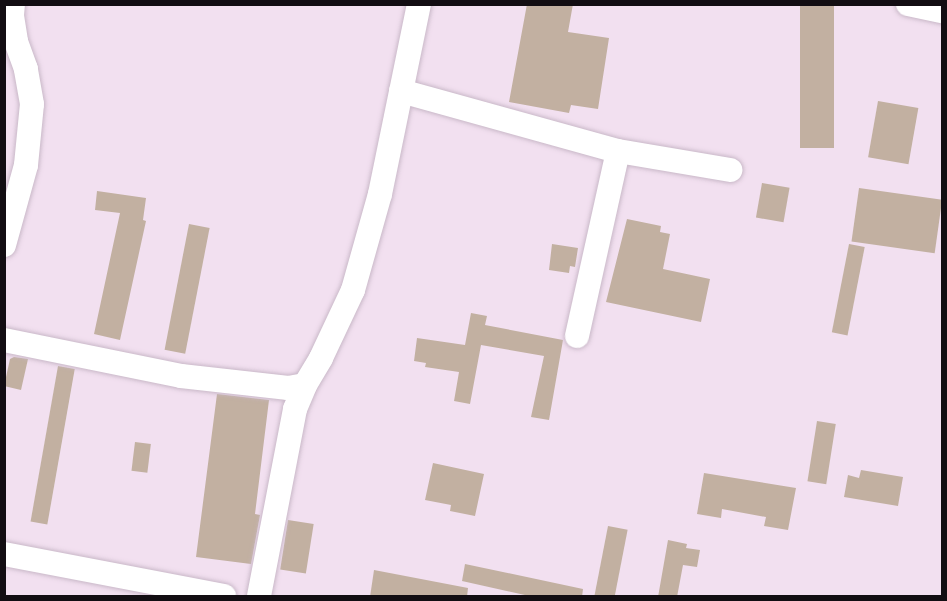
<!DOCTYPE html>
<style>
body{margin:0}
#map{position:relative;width:947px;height:601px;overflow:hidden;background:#f2e0f0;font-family:"Space Grotesk",sans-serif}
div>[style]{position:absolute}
.building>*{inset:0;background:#c2b0a1;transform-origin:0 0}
.roads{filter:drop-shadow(0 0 2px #c9b8c8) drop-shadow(0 0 2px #c9b8c8)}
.street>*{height:24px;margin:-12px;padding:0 12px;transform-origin:12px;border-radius:12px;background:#fff}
span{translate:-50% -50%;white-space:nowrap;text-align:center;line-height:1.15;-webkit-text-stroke:4.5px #ffedfe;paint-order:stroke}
.frame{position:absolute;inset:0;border:6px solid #120d12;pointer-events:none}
</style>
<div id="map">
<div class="building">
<div style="clip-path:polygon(527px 4px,573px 4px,568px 32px,609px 38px,598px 109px,571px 105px,569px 113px,509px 102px)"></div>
<div style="left:800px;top:4px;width:34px;height:144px"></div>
<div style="left:878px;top:101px;width:41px;height:57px;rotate:10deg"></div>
<div style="left:762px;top:183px;width:28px;height:35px;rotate:10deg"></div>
<div style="left:859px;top:188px;width:84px;height:54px;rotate:8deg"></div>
<div style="clip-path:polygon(97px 191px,146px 198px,143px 220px,146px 221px,120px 340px,94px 334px,120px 213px,95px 210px)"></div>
<div style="clip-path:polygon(627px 219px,661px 226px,660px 232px,670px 234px,663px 269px,710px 279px,701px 322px,606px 302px)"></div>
<div style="left:189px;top:224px;width:21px;height:128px;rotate:11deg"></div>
<div style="clip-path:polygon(552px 244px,578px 248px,575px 267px,570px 266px,569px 273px,549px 270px)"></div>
<div style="left:849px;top:244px;width:16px;height:90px;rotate:11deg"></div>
<div style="clip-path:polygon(471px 313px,487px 316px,485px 325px,563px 340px,549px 420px,531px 417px,544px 356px,481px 345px,470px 404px,454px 401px,459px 372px,425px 367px,426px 363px,414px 361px,417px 338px,465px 345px)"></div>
<div style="clip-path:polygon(14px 357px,28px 359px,21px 390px,4px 386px,10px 359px)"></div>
<div style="left:58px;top:366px;width:17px;height:158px;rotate:10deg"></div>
<div style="clip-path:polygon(217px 394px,269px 400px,255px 514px,260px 515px,251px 564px,196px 557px)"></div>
<div style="left:817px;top:421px;width:19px;height:61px;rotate:9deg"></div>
<div style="left:135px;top:442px;width:16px;height:29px;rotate:7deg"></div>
<div style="clip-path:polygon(433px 463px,484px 474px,475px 516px,450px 511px,451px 505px,425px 500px)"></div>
<div style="clip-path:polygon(861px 470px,903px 477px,898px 506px,844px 497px,848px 475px,859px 478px)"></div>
<div style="clip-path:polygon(704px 473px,796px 488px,788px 530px,764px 526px,766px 517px,722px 509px,721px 518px,697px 514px)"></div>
<div style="left:288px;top:520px;width:26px;height:50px;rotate:9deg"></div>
<div style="left:608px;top:526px;width:20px;height:72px;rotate:11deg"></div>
<div style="clip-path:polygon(668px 540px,687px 544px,686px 548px,700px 550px,697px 567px,683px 565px,677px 597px,658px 597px)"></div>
<div style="clip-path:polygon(465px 564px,583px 589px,582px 597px,534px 597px,462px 581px)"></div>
<div style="clip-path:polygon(374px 570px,468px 588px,467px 597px,370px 597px)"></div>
</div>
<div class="roads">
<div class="street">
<div style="left:908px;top:4px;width:35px;rotate:12deg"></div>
<div style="left:401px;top:91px;width:225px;rotate:15.5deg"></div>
<div style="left:618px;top:151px;width:114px;rotate:9.6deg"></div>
<div style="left:4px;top:245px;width:83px;rotate:-74.6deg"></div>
<div style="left:26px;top:165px;width:61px;rotate:-84.4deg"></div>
<div style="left:32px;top:104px;width:36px;rotate:-100deg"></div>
<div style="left:26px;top:69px;width:30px;rotate:-110deg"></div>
<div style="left:16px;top:41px;width:26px;rotate:-99deg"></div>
<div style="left:12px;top:15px;width:11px;rotate:-85deg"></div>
<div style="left:577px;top:336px;width:189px;rotate:-77.5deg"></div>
<div style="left:4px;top:340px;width:181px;rotate:11.5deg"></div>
<div style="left:181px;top:376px;width:108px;rotate:6.4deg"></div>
<div style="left:288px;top:388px;width:17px;rotate:-10deg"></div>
<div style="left:4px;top:554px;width:224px;rotate:10.8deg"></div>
<div style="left:259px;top:596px;width:190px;rotate:-79.1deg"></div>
<div style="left:295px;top:409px;width:26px;rotate:-67deg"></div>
<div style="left:305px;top:385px;width:31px;rotate:-59deg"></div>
<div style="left:321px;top:358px;width:75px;rotate:-64.8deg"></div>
<div style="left:353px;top:290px;width:100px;rotate:-74.3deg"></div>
<div style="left:380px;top:194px;width:194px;rotate:-78.4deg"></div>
</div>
</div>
<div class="frame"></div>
</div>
